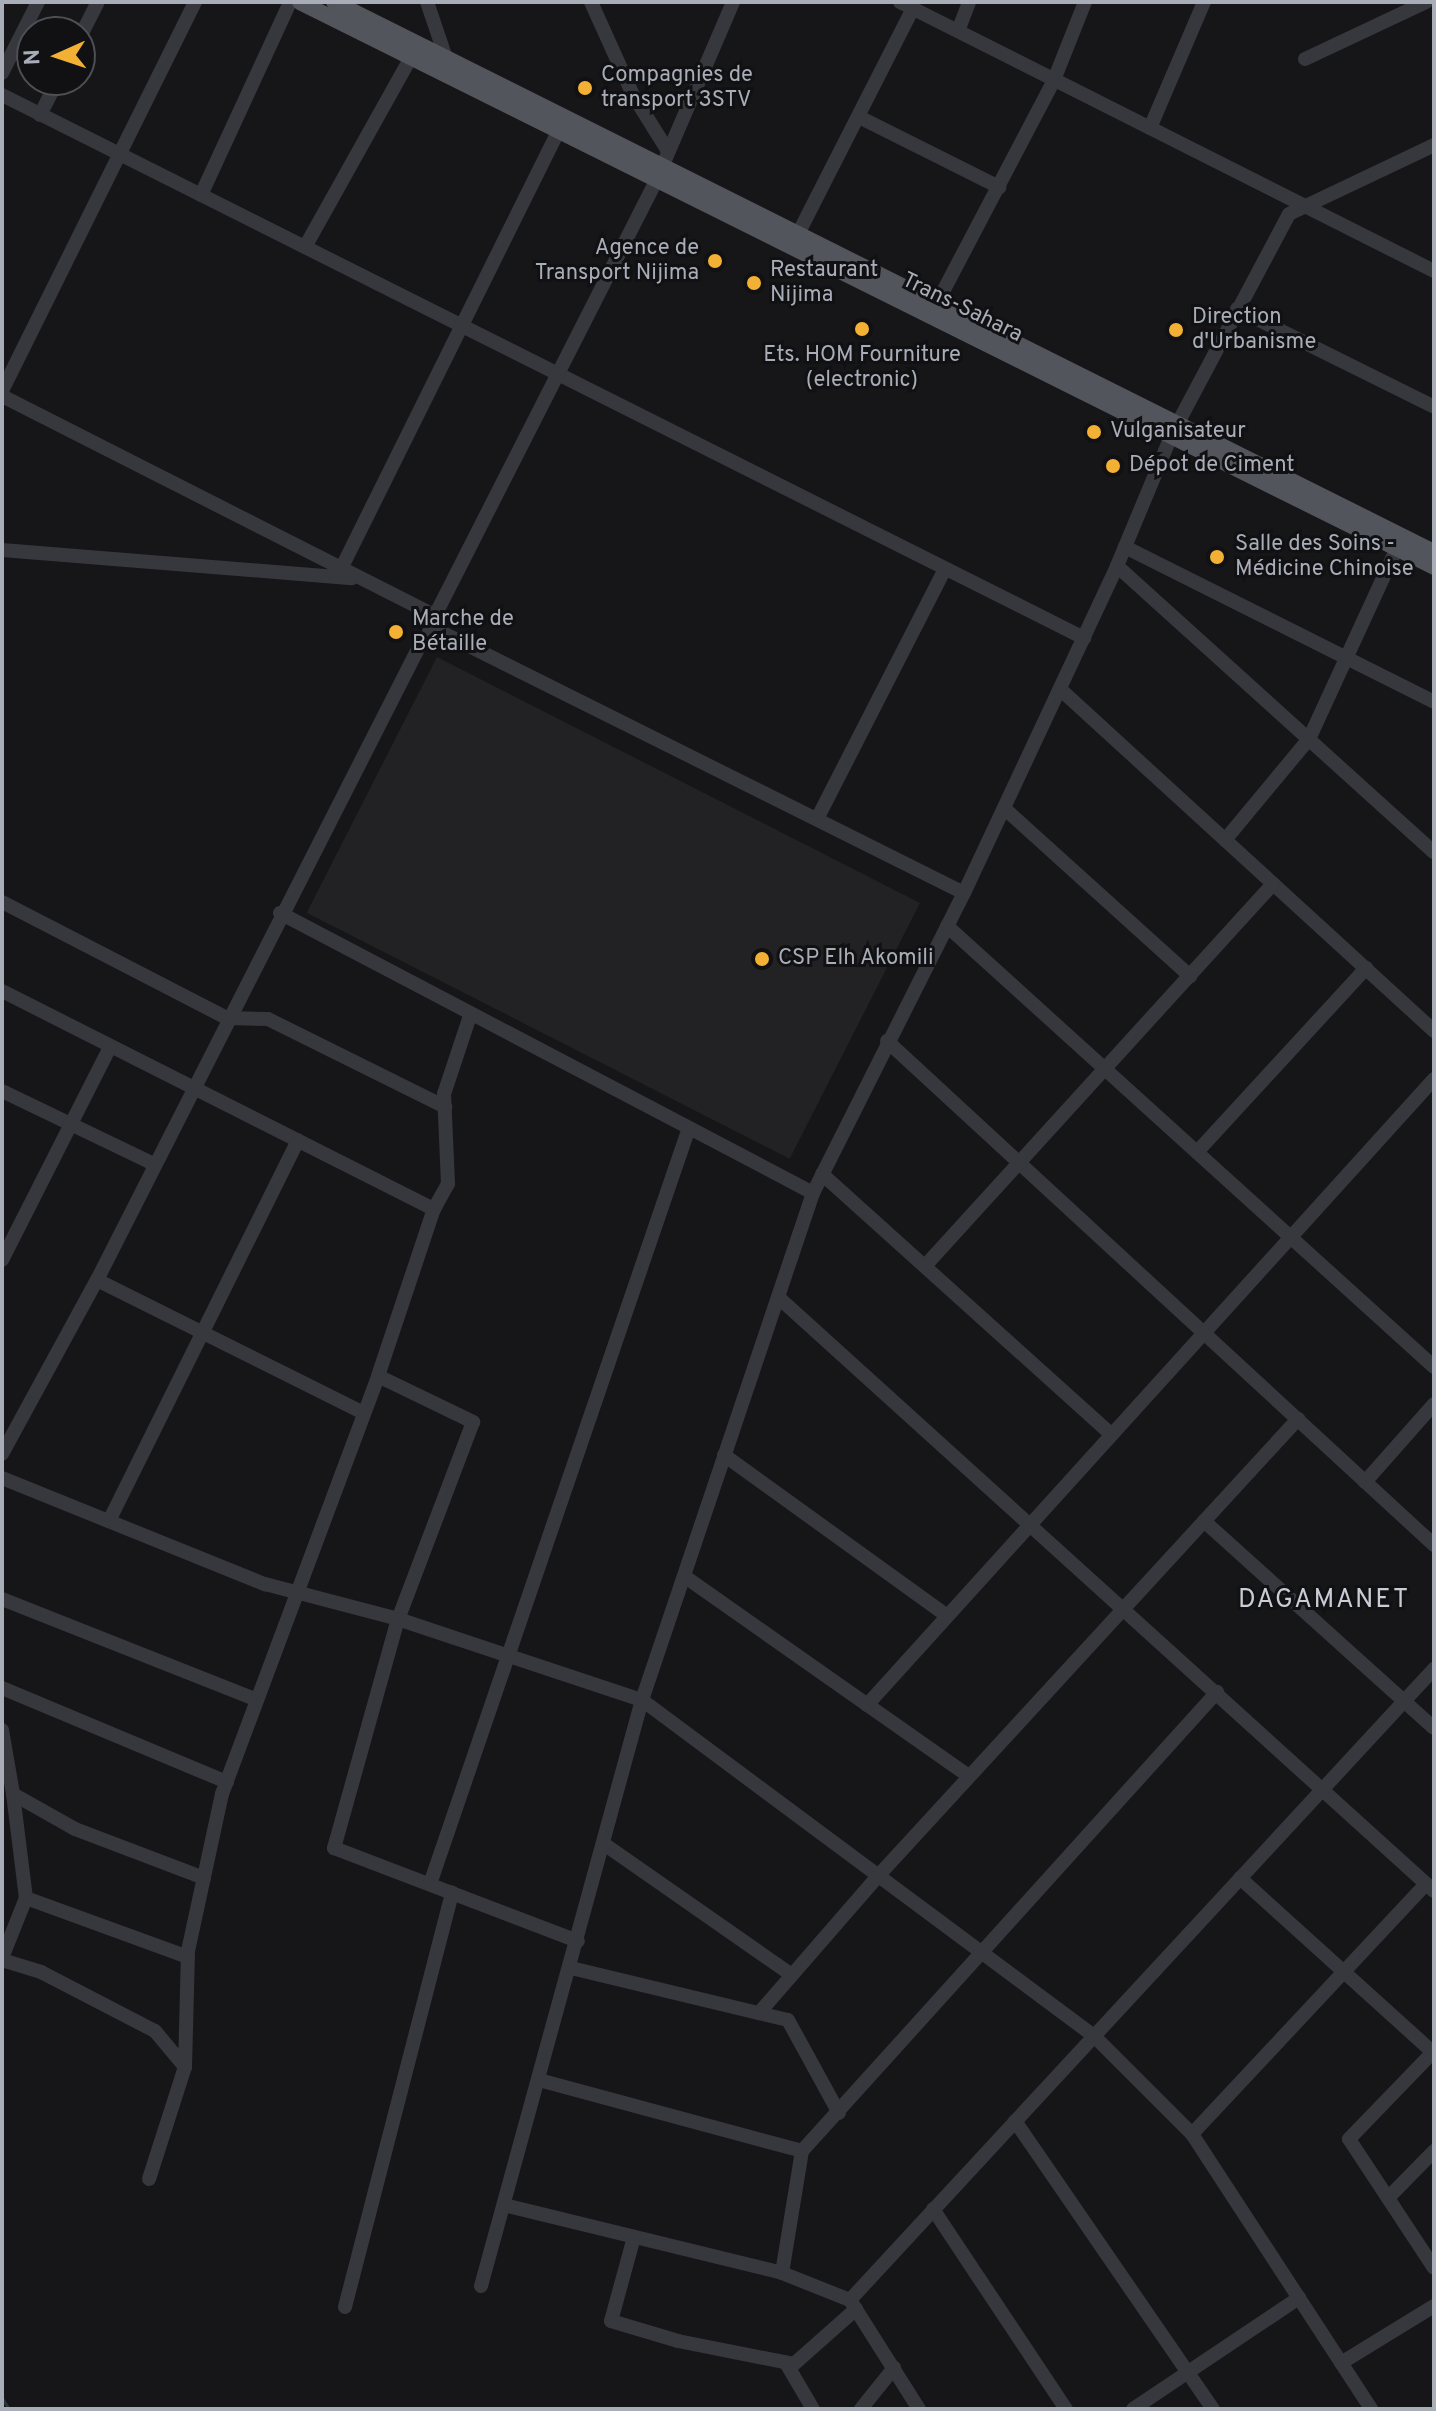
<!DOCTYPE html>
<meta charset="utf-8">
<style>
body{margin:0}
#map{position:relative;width:1436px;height:2411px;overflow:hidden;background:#161618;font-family:Overpass,sans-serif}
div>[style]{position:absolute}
.built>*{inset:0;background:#222225;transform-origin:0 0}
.stream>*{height:3px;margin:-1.5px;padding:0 1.5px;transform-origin:1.5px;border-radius:1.5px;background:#2c353c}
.minor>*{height:14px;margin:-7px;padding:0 7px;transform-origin:7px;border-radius:7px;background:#37383d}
.major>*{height:16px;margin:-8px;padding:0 8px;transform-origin:8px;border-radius:8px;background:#53555c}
.dots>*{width:22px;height:22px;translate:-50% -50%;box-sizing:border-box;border:4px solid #111113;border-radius:50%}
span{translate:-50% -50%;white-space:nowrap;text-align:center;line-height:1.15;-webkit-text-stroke:6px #111113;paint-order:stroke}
.poi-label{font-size:22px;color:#a8adb8}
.left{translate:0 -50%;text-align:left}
.right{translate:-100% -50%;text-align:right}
.street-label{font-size:22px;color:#a8adb8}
.quarter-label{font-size:26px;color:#c9ccd4;letter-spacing:2px}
.frame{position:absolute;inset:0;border:4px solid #a8adb8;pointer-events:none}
.north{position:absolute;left:16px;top:16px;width:80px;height:80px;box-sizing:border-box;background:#111113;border:2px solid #4d4f55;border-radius:50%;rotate:267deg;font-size:22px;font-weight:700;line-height:32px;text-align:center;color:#a8adb8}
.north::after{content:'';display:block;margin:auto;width:28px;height:36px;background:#f2b134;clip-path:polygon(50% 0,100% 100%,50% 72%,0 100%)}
</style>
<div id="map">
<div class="built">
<div style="left:437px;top:657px;width:542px;height:287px;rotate:27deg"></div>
</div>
<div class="stream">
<div style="left:2px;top:2398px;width:13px;rotate:58deg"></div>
</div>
<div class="minor">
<div style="left:427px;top:2px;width:65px;rotate:71.3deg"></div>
<div style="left:591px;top:2px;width:102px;rotate:65.7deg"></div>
<div style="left:633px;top:95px;width:66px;rotate:58deg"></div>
<div style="left:900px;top:2px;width:598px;rotate:26.74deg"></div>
<div style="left:958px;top:31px;width:31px;rotate:-69deg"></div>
<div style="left:80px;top:37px;width:39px;rotate:-63deg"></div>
<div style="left:1305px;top:59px;width:134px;rotate:-25.2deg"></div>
<div style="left:2px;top:73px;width:80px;rotate:-63.1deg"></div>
<div style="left:2px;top:95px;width:1211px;rotate:26.65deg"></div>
<div style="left:40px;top:115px;width:39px;rotate:-63deg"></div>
<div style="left:859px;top:117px;width:157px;rotate:26.6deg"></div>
<div style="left:1150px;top:128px;width:137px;rotate:-66.8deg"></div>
<div style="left:201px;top:195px;width:213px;rotate:-65.2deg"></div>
<div style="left:798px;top:234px;width:254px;rotate:-63deg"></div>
<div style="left:305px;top:247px;width:218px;rotate:-60.8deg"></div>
<div style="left:937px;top:303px;width:252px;rotate:-62.3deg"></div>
<div style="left:1054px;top:80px;width:84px;rotate:-68.3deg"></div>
<div style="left:1237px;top:309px;width:220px;rotate:26.4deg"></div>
<div style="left:2px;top:391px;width:434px;rotate:-63.6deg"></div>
<div style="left:2px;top:396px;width:482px;rotate:26.9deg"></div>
<div style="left:1125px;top:547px;width:346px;rotate:26.6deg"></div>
<div style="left:2px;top:550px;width:351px;rotate:4.6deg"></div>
<div style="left:1117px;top:566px;width:427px;rotate:42.1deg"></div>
<div style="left:341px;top:569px;width:500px;rotate:-63.6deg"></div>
<div style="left:427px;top:625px;width:600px;rotate:26.52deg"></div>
<div style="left:1060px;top:689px;width:507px;rotate:42.44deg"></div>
<div style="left:1004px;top:808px;width:251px;rotate:42.1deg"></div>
<div style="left:817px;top:819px;width:281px;rotate:-62.9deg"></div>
<div style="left:1225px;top:840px;width:131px;rotate:-50.3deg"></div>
<div style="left:1309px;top:739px;width:210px;rotate:-65.3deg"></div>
<div style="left:2px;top:902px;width:253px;rotate:27.3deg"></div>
<div style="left:227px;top:1018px;width:41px;rotate:1.4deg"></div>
<div style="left:268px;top:1019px;width:198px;rotate:26.4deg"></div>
<div style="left:280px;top:913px;width:602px;rotate:27.71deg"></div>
<div style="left:947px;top:926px;width:657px;rotate:42.16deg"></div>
<div style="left:2px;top:991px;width:484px;rotate:26.8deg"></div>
<div style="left:887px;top:1041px;width:744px;rotate:42.66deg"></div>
<div style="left:2px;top:1091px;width:169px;rotate:25.7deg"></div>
<div style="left:1197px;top:1152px;width:250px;rotate:-47.4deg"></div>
<div style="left:822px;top:1174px;width:389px;rotate:42deg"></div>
<div style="left:2px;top:1260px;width:239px;rotate:-63.1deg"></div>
<div style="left:925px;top:1266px;width:517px;rotate:-47.67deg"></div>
<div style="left:97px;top:1280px;width:298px;rotate:26.5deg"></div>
<div style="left:778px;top:1297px;width:885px;rotate:42.16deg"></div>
<div style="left:378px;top:1376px;width:106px;rotate:25.8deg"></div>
<div style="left:473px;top:1422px;width:211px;rotate:110.8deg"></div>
<div style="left:398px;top:1619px;width:238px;rotate:105.6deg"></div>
<div style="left:334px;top:1848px;width:261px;rotate:20.9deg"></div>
<div style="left:2px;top:1454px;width:198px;rotate:-61.4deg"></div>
<div style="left:97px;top:1280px;width:1233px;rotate:-63.04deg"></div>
<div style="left:656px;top:181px;width:195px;rotate:-66.7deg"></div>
<div style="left:724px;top:1455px;width:274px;rotate:35.8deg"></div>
<div style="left:2px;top:1478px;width:284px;rotate:22deg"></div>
<div style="left:265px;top:1584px;width:138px;rotate:14.7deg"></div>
<div style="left:398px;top:1619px;width:257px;rotate:18.4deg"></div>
<div style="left:642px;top:1700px;width:563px;rotate:36.63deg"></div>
<div style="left:1094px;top:2036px;width:139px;rotate:45deg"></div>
<div style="left:1192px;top:2134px;width:328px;rotate:56.9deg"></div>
<div style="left:1365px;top:1482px;width:104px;rotate:-48.5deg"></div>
<div style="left:109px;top:1521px;width:425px;rotate:-63.6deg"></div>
<div style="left:1204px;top:1521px;width:309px;rotate:42deg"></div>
<div style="left:684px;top:1576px;width:348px;rotate:35.1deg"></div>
<div style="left:2px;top:1599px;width:274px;rotate:21.6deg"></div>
<div style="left:2px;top:1688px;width:244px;rotate:22.7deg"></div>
<div style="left:867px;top:1705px;width:845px;rotate:-47.83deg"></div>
<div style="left:2px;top:1730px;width:65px;rotate:80.2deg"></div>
<div style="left:13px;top:1794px;width:71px;rotate:29.4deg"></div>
<div style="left:75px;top:1829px;width:138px;rotate:20.8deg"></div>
<div style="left:13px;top:1794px;width:105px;rotate:82.9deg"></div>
<div style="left:26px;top:1898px;width:172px;rotate:20deg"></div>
<div style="left:604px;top:1844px;width:229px;rotate:34.9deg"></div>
<div style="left:1240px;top:1878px;width:261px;rotate:42.1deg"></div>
<div style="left:430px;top:1884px;width:799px;rotate:-71.09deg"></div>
<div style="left:2px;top:1958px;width:65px;rotate:-68.2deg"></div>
<div style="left:2px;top:1960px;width:41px;rotate:17.1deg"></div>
<div style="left:41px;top:1972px;width:128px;rotate:27.4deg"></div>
<div style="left:155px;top:2031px;width:47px;rotate:50.2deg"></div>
<div style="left:571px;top:1968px;width:223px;rotate:13.5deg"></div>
<div style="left:788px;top:2020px;width:106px;rotate:61.3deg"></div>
<div style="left:759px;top:2013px;width:181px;rotate:-49deg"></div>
<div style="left:878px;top:1876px;width:621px;rotate:-47.42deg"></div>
<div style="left:1433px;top:2052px;width:121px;rotate:134deg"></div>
<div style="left:1349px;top:2139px;width:154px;rotate:56.6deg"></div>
<div style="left:539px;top:2080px;width:272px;rotate:15.1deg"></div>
<div style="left:1015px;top:2121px;width:349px;rotate:55.5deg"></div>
<div style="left:1192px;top:2134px;width:342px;rotate:-46.9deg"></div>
<div style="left:149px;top:2179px;width:118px;rotate:-72.2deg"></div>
<div style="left:185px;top:2067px;width:116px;rotate:-88.5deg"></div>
<div style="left:188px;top:1951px;width:161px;rotate:-77.8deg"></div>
<div style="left:222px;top:1794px;width:446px;rotate:-69.5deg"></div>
<div style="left:378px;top:1376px;width:176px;rotate:-71.5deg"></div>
<div style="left:434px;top:1209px;width:29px;rotate:-61deg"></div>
<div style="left:448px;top:1184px;width:90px;rotate:-92.5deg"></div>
<div style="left:444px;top:1094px;width:85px;rotate:-71.6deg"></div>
<div style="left:1388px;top:2198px;width:66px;rotate:-45.6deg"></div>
<div style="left:504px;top:2205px;width:286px;rotate:13.7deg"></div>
<div style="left:782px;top:2273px;width:73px;rotate:21.7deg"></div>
<div style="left:850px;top:2300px;width:129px;rotate:57.7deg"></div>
<div style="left:933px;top:2209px;width:240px;rotate:56.4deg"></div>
<div style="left:634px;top:2237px;width:87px;rotate:105.3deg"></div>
<div style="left:611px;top:2321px;width:70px;rotate:16.6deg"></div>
<div style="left:678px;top:2341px;width:118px;rotate:11.2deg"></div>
<div style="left:794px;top:2364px;width:83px;rotate:-41.6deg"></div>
<div style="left:782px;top:2273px;width:124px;rotate:-80.7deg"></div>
<div style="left:802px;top:2151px;width:619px;rotate:-47.88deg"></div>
<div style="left:481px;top:2286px;width:608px;rotate:-74.64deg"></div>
<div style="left:642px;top:1700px;width:535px;rotate:-71.36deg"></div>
<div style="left:813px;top:1193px;width:336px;rotate:-63.3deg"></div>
<div style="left:964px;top:893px;width:361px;rotate:-64.9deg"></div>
<div style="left:1117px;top:566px;width:141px;rotate:-67.4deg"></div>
<div style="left:1171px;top:436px;width:251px;rotate:-62deg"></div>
<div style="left:1289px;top:214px;width:161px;rotate:-25.4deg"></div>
<div style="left:850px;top:2300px;width:860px;rotate:-47.22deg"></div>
<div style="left:345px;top:2307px;width:428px;rotate:-75.5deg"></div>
<div style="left:786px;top:2363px;width:53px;rotate:59.6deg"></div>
<div style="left:1341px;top:2363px;width:109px;rotate:-31.5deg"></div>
<div style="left:861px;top:2409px;width:53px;rotate:-51.2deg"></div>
<div style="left:1133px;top:2409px;width:200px;rotate:-33.8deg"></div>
</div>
<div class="major">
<div style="left:300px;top:2px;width:1267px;rotate:26.48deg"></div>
<div style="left:334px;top:2px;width:1230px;rotate:26.57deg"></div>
</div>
<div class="dots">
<div style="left:585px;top:88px;background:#f2b134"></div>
<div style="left:715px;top:261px;background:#f2b134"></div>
<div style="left:754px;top:283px;background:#f2b134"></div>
<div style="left:862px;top:329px;background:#f2b134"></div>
<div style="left:1176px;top:330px;background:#f2b134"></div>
<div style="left:1094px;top:432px;background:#f2b134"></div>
<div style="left:1113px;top:466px;background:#f2b134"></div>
<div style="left:1217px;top:557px;background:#f2b134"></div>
<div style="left:396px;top:632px;background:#f2b134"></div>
<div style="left:762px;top:959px;background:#f2b134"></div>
</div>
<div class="poi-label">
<span class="left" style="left:601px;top:88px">Compagnies de<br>transport 3STV</span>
<span class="right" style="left:699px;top:261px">Agence de<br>Transport Nijima</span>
<span class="left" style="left:770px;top:283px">Restaurant<br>Nijima</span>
<span class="left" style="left:1192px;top:330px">Direction<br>d'Urbanisme</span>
<span style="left:862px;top:368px">Ets. HOM Fourniture<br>(electronic)</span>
<span class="left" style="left:1110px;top:432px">Vulganisateur</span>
<span class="left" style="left:1129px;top:466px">Dépot de Ciment</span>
<span class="left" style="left:1235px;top:557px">Salle des Soins -<br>Médicine Chinoise</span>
<span class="left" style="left:412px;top:632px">Marche de<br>Bétaille</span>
<span class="left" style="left:778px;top:959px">CSP Elh Akomili</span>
</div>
<div class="street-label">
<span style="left:962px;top:308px;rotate:26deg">Trans-Sahara</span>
</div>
<div class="quarter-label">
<span style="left:1324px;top:1601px">DAGAMANET</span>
</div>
<div class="frame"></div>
<div class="north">N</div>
</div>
